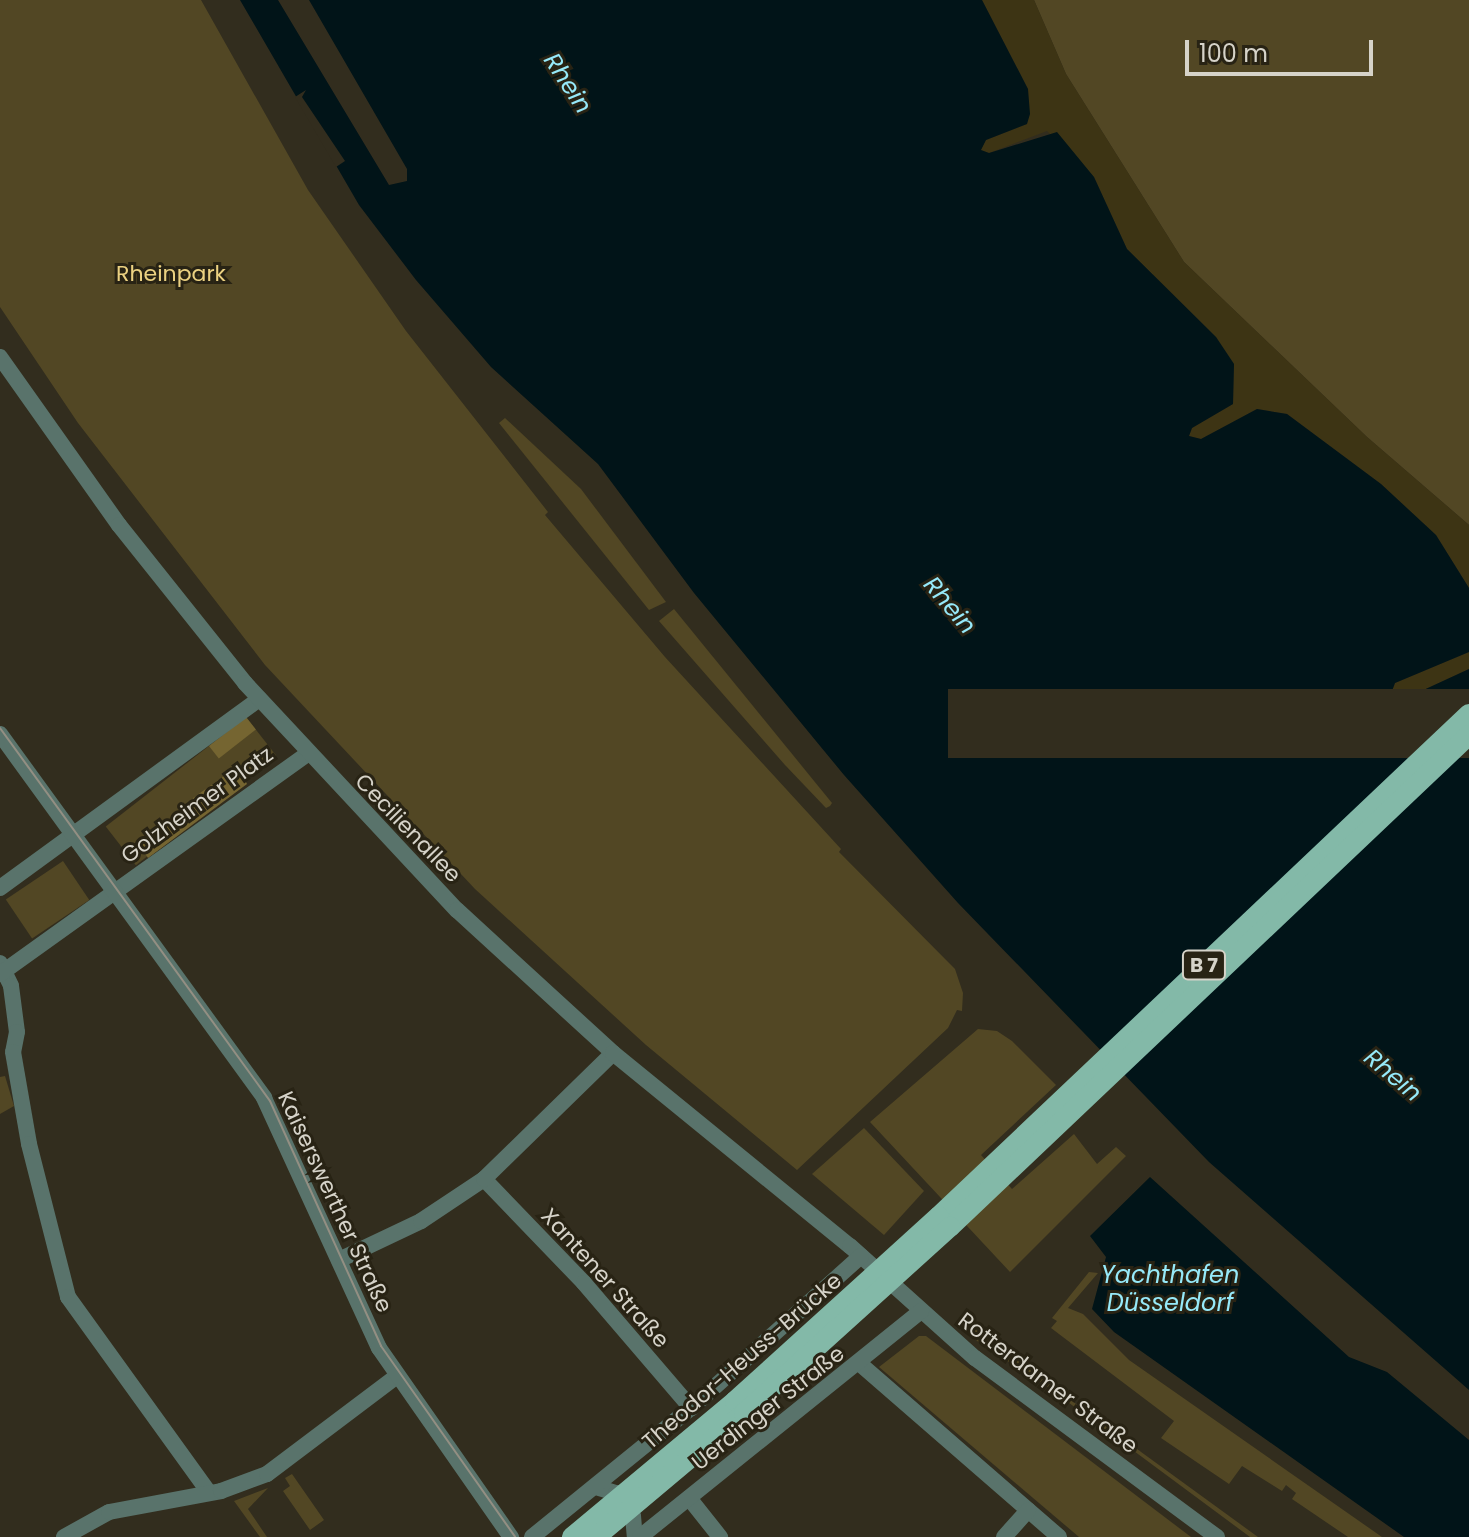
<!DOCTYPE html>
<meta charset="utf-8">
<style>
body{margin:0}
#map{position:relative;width:1469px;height:1537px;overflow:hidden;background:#322d1e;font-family:Poppins,sans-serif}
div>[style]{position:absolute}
.green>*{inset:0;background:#524724;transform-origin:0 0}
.forest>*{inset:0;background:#756531;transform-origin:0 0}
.sand>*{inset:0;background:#3d3414}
.water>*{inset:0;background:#011418}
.pier>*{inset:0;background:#322d1e;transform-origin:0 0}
.minor>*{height:16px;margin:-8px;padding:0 8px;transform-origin:8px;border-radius:8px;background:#59736b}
.tertiary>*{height:16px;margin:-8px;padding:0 8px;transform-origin:8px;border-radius:8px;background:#59736b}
.primary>*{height:20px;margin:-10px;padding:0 10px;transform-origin:10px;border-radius:10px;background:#83b9a8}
.tram>*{height:2px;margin:-1px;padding:0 1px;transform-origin:1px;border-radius:1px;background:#938f83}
.primary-bridge>*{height:20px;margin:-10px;padding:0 10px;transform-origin:10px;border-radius:10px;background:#83b9a8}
span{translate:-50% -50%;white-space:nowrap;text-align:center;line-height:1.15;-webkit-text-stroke:6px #282314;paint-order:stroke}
.shield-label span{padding:2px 6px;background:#282314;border:2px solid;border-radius:6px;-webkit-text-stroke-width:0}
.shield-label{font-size:20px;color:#d6d3c9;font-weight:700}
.park-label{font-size:22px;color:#ebd181}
.street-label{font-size:22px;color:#d6d3c9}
.water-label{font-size:24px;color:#96e9f9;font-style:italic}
.scale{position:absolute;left:1185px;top:40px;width:188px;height:36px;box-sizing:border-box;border:4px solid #d6d3c9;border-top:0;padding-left:10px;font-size:24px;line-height:28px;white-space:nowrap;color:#d6d3c9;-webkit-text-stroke:6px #282314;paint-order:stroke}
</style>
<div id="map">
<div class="green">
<div style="clip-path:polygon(0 0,201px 0,308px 190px,406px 331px,548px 512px,545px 515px,665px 657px,841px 849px,839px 852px,955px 969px,963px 993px,962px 1011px,957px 1010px,948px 1028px,797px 1170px,646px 1045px,475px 889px,265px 665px,78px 423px,0 307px)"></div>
<div style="clip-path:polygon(1034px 0,1469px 0,1469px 525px,1367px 437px,1184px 262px,1066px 74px)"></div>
<div style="clip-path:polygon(505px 418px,581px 489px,666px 602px,649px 610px,499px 423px)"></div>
<div style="clip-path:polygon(674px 609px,832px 803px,830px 806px,826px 808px,785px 765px,659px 621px)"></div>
<div style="left:246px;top:717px;width:49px;height:178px;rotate:52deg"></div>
<div style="left:63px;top:861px;width:47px;height:69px;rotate:56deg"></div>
<div style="clip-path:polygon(978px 1029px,997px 1031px,1012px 1041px,1056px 1085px,981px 1155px,1012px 1189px,1074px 1134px,1097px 1164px,1116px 1147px,1126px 1156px,1010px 1272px,870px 1122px)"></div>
<div style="clip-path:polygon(5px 1076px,14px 1106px,0 1114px,0 1077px)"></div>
<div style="clip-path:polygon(864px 1128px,924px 1191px,884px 1235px,812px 1174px)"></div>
<div style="clip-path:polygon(1089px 1272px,1098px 1273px,1068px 1308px,1083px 1314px,1129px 1360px,1382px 1537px,1348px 1537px,1292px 1499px,1296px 1493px,1286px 1485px,1282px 1491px,1242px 1466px,1229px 1484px,1161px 1438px,1174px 1421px,1051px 1328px,1057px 1321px,1052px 1318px)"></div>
<div style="clip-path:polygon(968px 1324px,1126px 1441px,1258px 1537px,1250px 1537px,1030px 1374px,988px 1350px,963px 1329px)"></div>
<div style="clip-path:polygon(919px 1336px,926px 1336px,1191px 1537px,1079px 1537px,879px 1367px)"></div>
<div style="clip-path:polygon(292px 1474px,324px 1520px,310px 1530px,283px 1491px,290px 1486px,285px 1478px)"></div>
<div style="clip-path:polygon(268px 1488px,248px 1509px,267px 1537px,260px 1537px,234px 1501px)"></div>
</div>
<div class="forest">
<div style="left:246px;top:717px;width:16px;height:47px;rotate:52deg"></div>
<div style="clip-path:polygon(238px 766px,247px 784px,148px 858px,140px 846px,197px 804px,193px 798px)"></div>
</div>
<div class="sand">
<div style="clip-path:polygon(982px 0,1034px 0,1066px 74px,1184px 262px,1367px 437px,1469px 525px,1469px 588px,1436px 535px,1381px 484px,1287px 414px,1257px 409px,1201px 439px,1189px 436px,1192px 428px,1233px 404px,1234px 364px,1216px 337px,1127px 249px,1094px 177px,1047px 131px,989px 153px,980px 150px,986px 140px,1027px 124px,1028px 89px)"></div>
<div style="clip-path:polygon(1469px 652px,1469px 669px,1417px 693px,1437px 719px,1428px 726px,1392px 691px,1395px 683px)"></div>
</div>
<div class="water">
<div style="clip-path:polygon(240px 0,278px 0,389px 185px,407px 181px,407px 169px,309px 0,982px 0,1028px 89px,1030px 114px,1027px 124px,986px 140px,981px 150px,989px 153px,1057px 132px,1094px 177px,1127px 249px,1216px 337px,1234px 364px,1233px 404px,1192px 428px,1189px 436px,1201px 439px,1257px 409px,1287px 414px,1381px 484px,1436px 535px,1469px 588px,1469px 652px,1395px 683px,1392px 691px,1428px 726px,1437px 719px,1417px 693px,1469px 669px,1469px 1390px,1209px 1162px,958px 903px,844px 775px,694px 593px,598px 464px,491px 367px,416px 280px,359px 205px)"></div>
<div style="clip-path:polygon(1150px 1177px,1349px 1357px,1387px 1372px,1469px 1440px,1469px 1537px,1404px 1537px,1114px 1332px,1092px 1309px,1106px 1257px,1090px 1236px)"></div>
</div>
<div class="pier">
<div style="clip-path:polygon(306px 90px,302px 97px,345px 161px,336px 167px,295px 97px)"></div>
<div style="left:1469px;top:689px;width:69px;height:521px;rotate:90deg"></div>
</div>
<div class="minor">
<div style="left:0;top:888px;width:321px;rotate:-36.1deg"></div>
<div style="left:0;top:963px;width:25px;rotate:64deg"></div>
<div style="left:11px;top:986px;width:46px;rotate:82.6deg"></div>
<div style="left:17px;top:1032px;width:20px;rotate:101deg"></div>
<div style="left:13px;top:1052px;width:93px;rotate:80.1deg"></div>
<div style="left:29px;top:1144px;width:158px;rotate:75.7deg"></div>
<div style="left:68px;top:1297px;width:239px;rotate:54.2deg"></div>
<div style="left:0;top:974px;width:378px;rotate:-35.6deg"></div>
<div style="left:484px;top:1179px;width:144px;rotate:46.1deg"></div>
<div style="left:584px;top:1283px;width:165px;rotate:49.4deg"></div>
<div style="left:339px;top:1260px;width:91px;rotate:-25.4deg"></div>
<div style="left:421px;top:1221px;width:76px;rotate:-33.7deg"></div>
<div style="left:484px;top:1179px;width:180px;rotate:-44.3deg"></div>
<div style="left:859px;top:1363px;width:265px;rotate:41deg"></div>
<div style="left:689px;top:1498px;width:50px;rotate:51.5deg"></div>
<div style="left:64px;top:1537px;width:51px;rotate:-29.1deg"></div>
<div style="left:109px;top:1512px;width:114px;rotate:-10.6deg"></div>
<div style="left:221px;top:1491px;width:49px;rotate:-20.3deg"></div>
<div style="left:267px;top:1474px;width:163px;rotate:-37deg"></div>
<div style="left:1004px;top:1537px;width:36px;rotate:-48deg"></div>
</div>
<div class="tertiary">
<div style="left:0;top:357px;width:206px;rotate:54.7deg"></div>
<div style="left:119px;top:525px;width:202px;rotate:51.4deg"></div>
<div style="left:245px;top:683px;width:311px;rotate:47deg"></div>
<div style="left:457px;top:910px;width:212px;rotate:42.5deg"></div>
<div style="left:613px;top:1053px;width:306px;rotate:39.2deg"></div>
<div style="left:850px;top:1246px;width:168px;rotate:41.9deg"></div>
<div style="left:975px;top:1358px;width:301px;rotate:36.5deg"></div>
<div style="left:0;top:734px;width:450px;rotate:54deg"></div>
<div style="left:264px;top:1098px;width:275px;rotate:65.3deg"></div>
<div style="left:379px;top:1348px;width:231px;rotate:55.1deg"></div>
<div style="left:596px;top:1487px;width:21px;rotate:17deg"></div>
<div style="left:616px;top:1493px;width:29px;rotate:54deg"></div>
<div style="left:633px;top:1516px;width:21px;rotate:85deg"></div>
<div style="left:532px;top:1537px;width:205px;rotate:-39.1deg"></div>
<div style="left:691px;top:1408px;width:228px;rotate:-41.8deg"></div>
<div style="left:640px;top:1537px;width:361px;rotate:-38.8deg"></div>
</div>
<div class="primary">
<div style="left:939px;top:1216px;width:730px;rotate:-43.45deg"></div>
<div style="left:950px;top:1227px;width:715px;rotate:-43.47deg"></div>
</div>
<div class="tram">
<div style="left:0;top:728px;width:460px;rotate:54.1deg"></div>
<div style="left:270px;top:1101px;width:269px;rotate:65.6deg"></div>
<div style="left:381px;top:1346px;width:233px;rotate:54.9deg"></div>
</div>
<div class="primary-bridge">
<div style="left:572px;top:1537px;width:212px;rotate:-39.8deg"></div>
<div style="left:735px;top:1401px;width:275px;rotate:-42.2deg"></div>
<div style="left:596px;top:1537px;width:193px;rotate:-40deg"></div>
<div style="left:744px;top:1413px;width:278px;rotate:-42.1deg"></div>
</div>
<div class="shield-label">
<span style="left:1204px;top:965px">B 7</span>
</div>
<div class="park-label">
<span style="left:171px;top:274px">Rheinpark</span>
</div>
<div class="street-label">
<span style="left:197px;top:805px;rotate:-36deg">Golzheimer Platz</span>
<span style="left:408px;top:828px;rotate:46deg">Cecilienallee</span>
<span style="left:335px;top:1202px;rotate:65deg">Kaiserswerther Straße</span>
<span style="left:605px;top:1278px;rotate:48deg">Xantener Straße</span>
<span style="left:742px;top:1361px;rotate:-41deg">Theodor-Heuss-Brücke</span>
<span style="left:1048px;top:1383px;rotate:37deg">Rotterdamer Straße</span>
<span style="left:768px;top:1408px;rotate:-38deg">Uerdinger Straße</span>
</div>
<div class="water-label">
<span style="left:568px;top:83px;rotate:57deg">Rhein</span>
<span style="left:950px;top:605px;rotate:50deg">Rhein</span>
<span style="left:1393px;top:1075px;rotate:40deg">Rhein</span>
<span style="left:1170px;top:1289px">Yachthafen<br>Düsseldorf</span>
</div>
<div class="scale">100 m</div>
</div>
